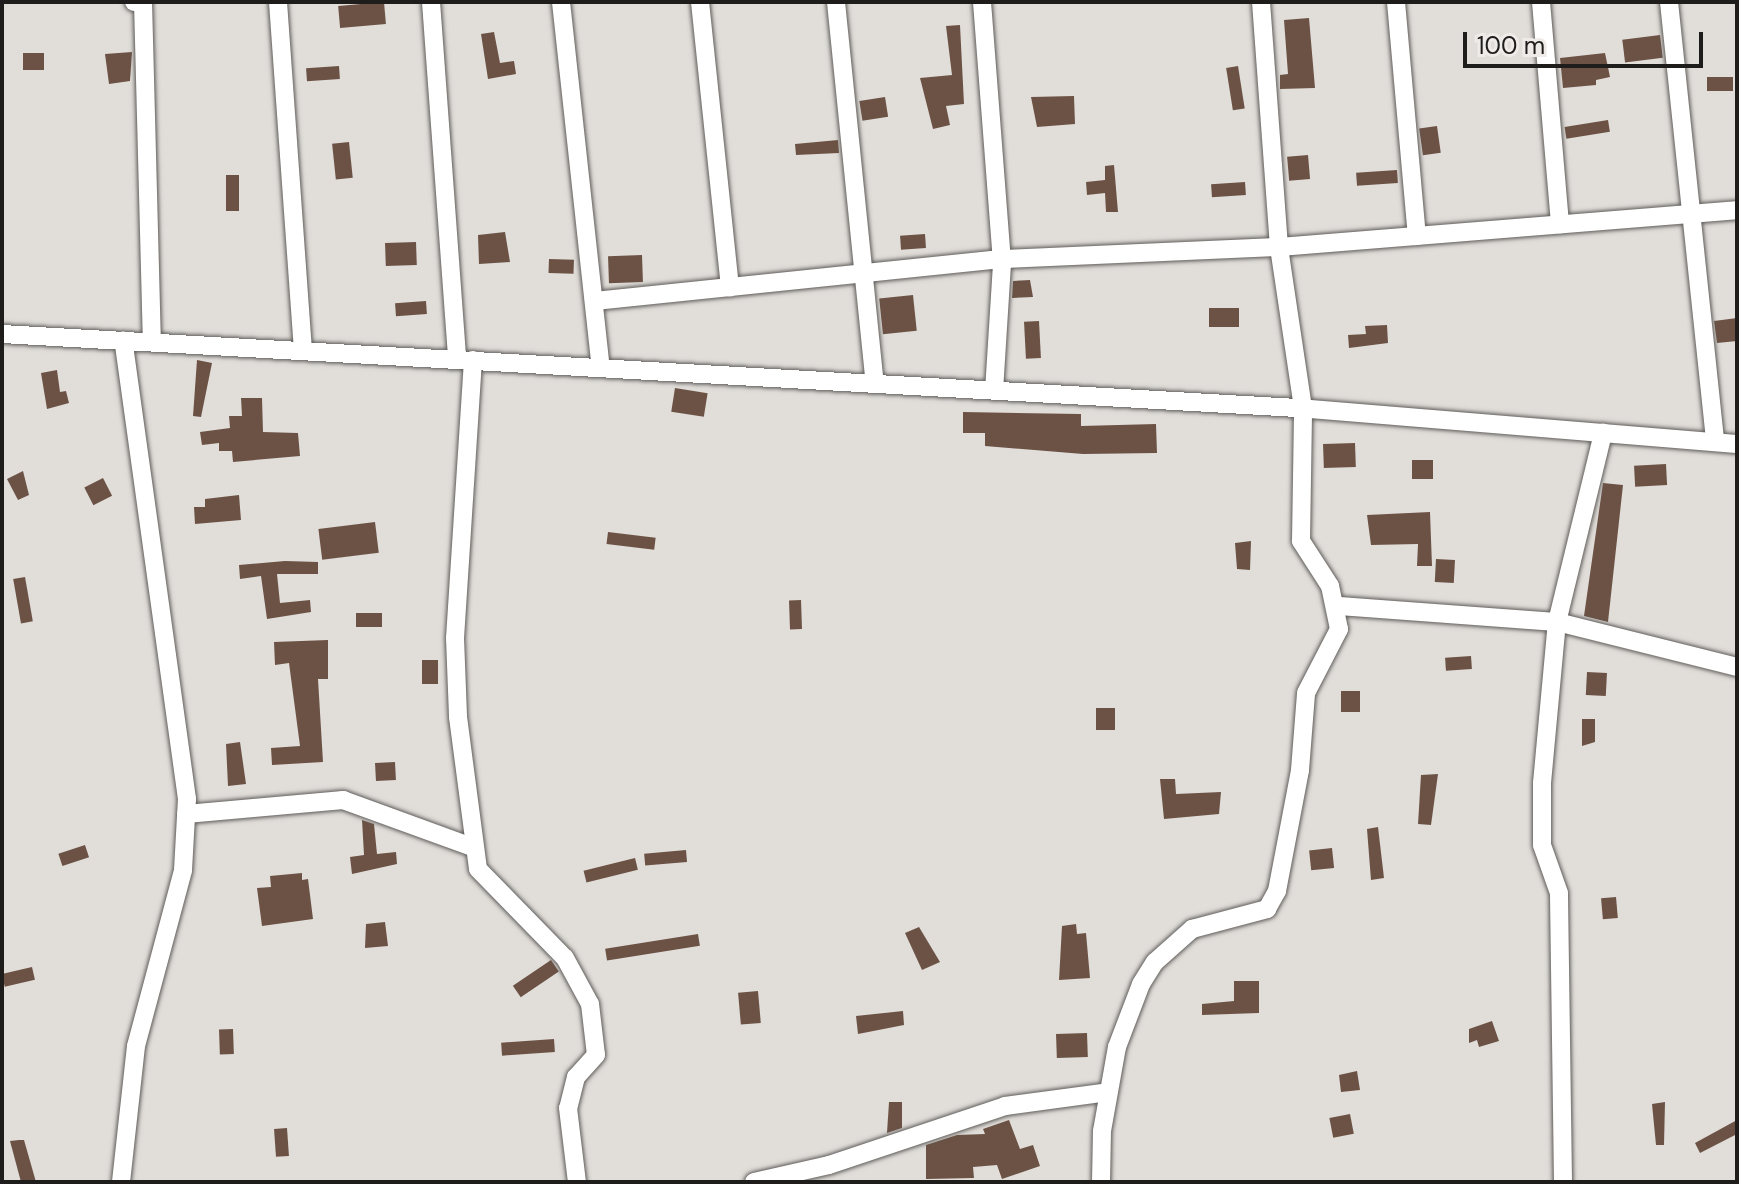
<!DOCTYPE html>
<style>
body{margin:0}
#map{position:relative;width:1739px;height:1184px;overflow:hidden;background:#e1deda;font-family:"DM Sans",sans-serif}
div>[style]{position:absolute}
.building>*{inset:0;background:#6c5245;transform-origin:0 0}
.roads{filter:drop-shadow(0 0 2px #5f5c59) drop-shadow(0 0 2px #5f5c59)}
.minor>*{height:18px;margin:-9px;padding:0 9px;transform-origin:9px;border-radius:9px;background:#fff}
span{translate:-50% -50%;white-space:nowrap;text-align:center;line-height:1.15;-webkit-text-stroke:8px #eeebe8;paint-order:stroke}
.frame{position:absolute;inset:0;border:4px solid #1e1d1c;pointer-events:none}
.scale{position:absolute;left:1463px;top:32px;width:240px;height:36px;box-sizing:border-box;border:4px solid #1e1d1c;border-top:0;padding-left:10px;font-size:24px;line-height:28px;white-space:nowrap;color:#1e1d1c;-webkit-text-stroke:6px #eeebe8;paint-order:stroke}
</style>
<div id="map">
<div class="building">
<div style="left:384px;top:2px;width:22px;height:46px;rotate:85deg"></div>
<div style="clip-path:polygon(1309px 18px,1315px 88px,1280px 89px,1280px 75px,1288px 74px,1284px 20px)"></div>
<div style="clip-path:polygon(960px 25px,964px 104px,946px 106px,950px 125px,933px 129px,920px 78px,952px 75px,946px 26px)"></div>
<div style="clip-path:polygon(494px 32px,500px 63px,514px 61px,516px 74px,488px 79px,481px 34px)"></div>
<div style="left:1660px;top:35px;width:23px;height:38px;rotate:83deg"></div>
<div style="clip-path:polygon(132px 52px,130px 81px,109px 84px,105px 54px)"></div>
<div style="left:23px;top:53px;width:21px;height:17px"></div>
<div style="clip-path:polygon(1605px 53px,1610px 77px,1596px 80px,1596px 85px,1563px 88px,1560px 58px)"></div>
<div style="left:339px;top:66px;width:13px;height:33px;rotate:86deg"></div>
<div style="left:1238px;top:66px;width:43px;height:12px;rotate:81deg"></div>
<div style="left:1733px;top:77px;width:14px;height:26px;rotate:90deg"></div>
<div style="clip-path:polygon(1074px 96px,1075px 124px,1037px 127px,1031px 97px)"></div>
<div style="left:885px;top:97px;width:20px;height:26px;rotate:81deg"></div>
<div style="left:1608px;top:120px;width:12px;height:44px;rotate:81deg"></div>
<div style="left:1437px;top:126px;width:27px;height:18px;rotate:82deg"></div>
<div style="clip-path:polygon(838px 140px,839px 153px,796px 155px,795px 144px)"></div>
<div style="left:349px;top:142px;width:36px;height:17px;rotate:84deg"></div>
<div style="left:1308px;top:155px;width:24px;height:21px;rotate:85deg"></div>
<div style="clip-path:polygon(1114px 165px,1118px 212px,1106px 212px,1105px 193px,1087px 195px,1086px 182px,1105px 180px,1105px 166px)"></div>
<div style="left:1397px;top:170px;width:13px;height:41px;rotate:86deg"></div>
<div style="left:226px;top:175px;width:13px;height:36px"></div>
<div style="left:1245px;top:182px;width:13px;height:34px;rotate:86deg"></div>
<div style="clip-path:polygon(505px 232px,510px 262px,479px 264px,478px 235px)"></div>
<div style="left:925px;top:234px;width:14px;height:25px;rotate:86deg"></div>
<div style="left:416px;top:242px;width:23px;height:31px;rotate:88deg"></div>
<div style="left:642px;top:255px;width:27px;height:34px;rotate:88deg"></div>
<div style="left:549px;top:259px;width:25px;height:14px;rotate:2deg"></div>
<div style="clip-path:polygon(1030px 280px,1033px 297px,1012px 298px,1013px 281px)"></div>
<div style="left:913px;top:295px;width:36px;height:34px;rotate:84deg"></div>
<div style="left:426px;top:301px;width:13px;height:31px;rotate:86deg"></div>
<div style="left:1209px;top:308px;width:30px;height:19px"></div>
<div style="clip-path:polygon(1737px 318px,1737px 341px,1717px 343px,1714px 321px)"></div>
<div style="left:1039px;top:321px;width:37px;height:15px;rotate:87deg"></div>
<div style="clip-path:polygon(1387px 325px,1388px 343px,1349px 348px,1348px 335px,1366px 334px,1365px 326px)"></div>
<div style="clip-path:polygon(197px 360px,212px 363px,201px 417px,193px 416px)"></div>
<div style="clip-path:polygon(57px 370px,60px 392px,66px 391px,69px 403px,47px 409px,41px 373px)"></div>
<div style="left:675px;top:388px;width:33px;height:24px;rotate:9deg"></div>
<div style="clip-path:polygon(241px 398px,262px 398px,263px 432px,298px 433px,300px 456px,233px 462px,232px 451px,219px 451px,219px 443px,202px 445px,200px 432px,230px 428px,229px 416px,242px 416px)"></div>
<div style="clip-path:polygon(963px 412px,1081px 414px,1081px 426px,1156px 424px,1157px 453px,1083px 454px,985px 446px,985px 433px,963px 433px)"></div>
<div style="left:1355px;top:443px;width:24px;height:32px;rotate:88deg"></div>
<div style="left:1412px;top:460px;width:21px;height:19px"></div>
<div style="left:1666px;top:464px;width:21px;height:32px;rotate:87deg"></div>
<div style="clip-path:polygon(23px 471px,29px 495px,18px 500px,7px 479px)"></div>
<div style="left:103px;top:478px;width:20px;height:21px;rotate:63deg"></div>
<div style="clip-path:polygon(1603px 483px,1623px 485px,1608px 622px,1584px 616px)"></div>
<div style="clip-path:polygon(239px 495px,241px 520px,195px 524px,194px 507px,205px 507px,205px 499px)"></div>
<div style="clip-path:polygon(1430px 512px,1432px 566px,1417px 566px,1418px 544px,1371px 545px,1367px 515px)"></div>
<div style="left:375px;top:522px;width:31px;height:57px;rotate:83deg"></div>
<div style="left:608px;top:532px;width:48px;height:12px;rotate:7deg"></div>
<div style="clip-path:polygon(1251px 541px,1250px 570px,1237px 569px,1235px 543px)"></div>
<div style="left:1436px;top:559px;width:19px;height:23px;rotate:3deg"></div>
<div style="clip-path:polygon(285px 561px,318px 562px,318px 574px,277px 574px,280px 603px,310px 600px,311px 612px,267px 619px,261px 576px,240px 579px,239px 565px)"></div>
<div style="left:25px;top:577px;width:45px;height:12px;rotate:80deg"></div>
<div style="left:801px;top:600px;width:29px;height:12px;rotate:88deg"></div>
<div style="left:382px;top:613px;width:14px;height:26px;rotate:90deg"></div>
<div style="clip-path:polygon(328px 640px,328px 679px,318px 679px,323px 762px,272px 765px,271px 748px,300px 746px,289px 663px,275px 665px,274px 642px)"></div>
<div style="left:1471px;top:656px;width:13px;height:26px;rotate:86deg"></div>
<div style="left:422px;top:660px;width:16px;height:24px"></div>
<div style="left:1587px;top:672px;width:20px;height:23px;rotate:3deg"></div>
<div style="left:1341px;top:691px;width:19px;height:21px"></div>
<div style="left:1096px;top:708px;width:19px;height:22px"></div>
<div style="clip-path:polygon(1582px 719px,1595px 719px,1595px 742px,1582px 746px)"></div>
<div style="clip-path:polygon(240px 742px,246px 784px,228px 786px,226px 744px)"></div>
<div style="left:395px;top:762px;width:18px;height:20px;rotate:87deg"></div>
<div style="clip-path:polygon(1438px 774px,1431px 825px,1418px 824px,1421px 775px)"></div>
<div style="clip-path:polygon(1160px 779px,1175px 779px,1176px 794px,1221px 792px,1219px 814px,1164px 819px)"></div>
<div style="clip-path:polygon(362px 820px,374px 824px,377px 854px,396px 852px,397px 864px,352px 874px,350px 857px,364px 855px)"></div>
<div style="clip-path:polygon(1378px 827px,1384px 878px,1371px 880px,1367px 829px)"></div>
<div style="left:85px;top:845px;width:13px;height:28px;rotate:72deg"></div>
<div style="left:1332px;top:848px;width:20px;height:23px;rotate:84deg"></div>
<div style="left:686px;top:850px;width:12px;height:42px;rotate:85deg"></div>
<div style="left:635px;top:858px;width:12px;height:53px;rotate:76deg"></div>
<div style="clip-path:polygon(302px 873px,302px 880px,308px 879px,313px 919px,262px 926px,257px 888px,271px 887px,270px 876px)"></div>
<div style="left:1616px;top:897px;width:21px;height:15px;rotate:85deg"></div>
<div style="clip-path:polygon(385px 922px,388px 946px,365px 948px,366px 924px)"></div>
<div style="clip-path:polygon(1076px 924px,1077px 934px,1086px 933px,1090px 978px,1059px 980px,1062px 926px)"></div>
<div style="clip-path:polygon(919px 927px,940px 962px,922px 970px,905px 933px)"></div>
<div style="left:698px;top:934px;width:12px;height:94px;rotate:81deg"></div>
<div style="left:551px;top:960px;width:14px;height:46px;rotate:56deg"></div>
<div style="left:32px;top:967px;width:13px;height:31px;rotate:77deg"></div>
<div style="clip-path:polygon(1234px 981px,1259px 981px,1259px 1013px,1202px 1015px,1202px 1004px,1234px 1001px)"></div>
<div style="left:758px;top:991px;width:32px;height:20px;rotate:85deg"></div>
<div style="clip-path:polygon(903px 1011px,904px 1025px,858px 1034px,856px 1016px)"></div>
<div style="clip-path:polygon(1492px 1021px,1499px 1041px,1479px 1047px,1477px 1040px,1469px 1043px,1469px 1029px)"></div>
<div style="left:233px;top:1029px;width:25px;height:14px;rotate:88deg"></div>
<div style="left:1087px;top:1033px;width:24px;height:31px;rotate:88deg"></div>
<div style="left:554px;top:1039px;width:13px;height:53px;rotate:86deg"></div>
<div style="clip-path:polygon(1357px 1071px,1360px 1090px,1341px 1092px,1339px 1075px)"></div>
<div style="clip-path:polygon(889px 1102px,902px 1102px,902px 1128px,887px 1133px)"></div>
<div style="clip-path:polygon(1665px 1102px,1664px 1145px,1656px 1145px,1652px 1104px)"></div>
<div style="left:1350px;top:1114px;width:20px;height:21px;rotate:79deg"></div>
<div style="clip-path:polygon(1009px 1120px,1020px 1149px,1033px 1145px,1040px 1166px,1002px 1179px,997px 1165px,973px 1167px,974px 1178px,926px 1179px,926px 1145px,957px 1135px,985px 1134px,983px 1129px)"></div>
<div style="clip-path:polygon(1737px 1120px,1737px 1134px,1700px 1153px,1695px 1143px)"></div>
<div style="left:287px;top:1128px;width:28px;height:13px;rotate:86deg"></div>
<div style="clip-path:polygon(19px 1140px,24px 1140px,36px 1182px,21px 1182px,10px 1141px)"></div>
</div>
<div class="roads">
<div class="minor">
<div style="left:134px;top:2px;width:9px"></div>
<div style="left:143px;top:2px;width:340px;rotate:88.5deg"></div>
<div style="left:278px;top:2px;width:349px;rotate:85.9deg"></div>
<div style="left:431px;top:2px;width:358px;rotate:85.8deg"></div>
<div style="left:561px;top:2px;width:368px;rotate:83.8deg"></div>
<div style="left:700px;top:2px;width:287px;rotate:84deg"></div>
<div style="left:836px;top:2px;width:383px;rotate:84.2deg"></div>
<div style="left:982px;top:2px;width:263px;rotate:85.6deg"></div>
<div style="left:1002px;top:264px;width:126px;rotate:93.6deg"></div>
<div style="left:1396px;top:2px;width:235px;rotate:84.9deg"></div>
<div style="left:1541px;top:2px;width:223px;rotate:85.1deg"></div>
<div style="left:1669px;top:2px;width:442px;rotate:84deg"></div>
<div style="left:594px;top:301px;width:410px;rotate:-5.9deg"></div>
<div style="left:1002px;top:259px;width:277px;rotate:-2.5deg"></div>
<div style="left:1279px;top:247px;width:459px;rotate:-4.6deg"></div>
<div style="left:2px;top:334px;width:1298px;rotate:3.27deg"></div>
<div style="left:1298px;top:408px;width:440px;rotate:4.7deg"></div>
<div style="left:473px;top:360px;width:279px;rotate:93.7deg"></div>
<div style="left:455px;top:638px;width:79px;rotate:87.8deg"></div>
<div style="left:458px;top:717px;width:153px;rotate:82.5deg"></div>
<div style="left:478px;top:869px;width:124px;rotate:45.7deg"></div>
<div style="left:565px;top:958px;width:52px;rotate:61.5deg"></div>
<div style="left:590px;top:1004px;width:51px;rotate:83.3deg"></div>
<div style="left:596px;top:1055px;width:30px;rotate:132deg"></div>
<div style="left:576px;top:1077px;width:32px;rotate:104deg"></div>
<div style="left:568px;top:1108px;width:75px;rotate:83.1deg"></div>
<div style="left:1338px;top:606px;width:220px;rotate:4.2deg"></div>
<div style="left:1557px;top:622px;width:186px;rotate:14deg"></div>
<div style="left:186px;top:814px;width:158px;rotate:-5.1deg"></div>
<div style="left:343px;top:800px;width:140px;rotate:20deg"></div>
<div style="left:121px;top:1182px;width:137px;rotate:-83.7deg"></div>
<div style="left:136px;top:1046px;width:182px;rotate:-75deg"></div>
<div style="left:183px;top:870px;width:71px;rotate:-86.8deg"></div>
<div style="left:187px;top:799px;width:463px;rotate:-97.9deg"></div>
<div style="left:754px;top:1182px;width:77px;rotate:-12.8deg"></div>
<div style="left:829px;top:1165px;width:186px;rotate:-18.5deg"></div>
<div style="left:1005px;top:1106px;width:104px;rotate:-7.7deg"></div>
<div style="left:1101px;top:1182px;width:51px;rotate:-88.9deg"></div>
<div style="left:1102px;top:1131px;width:85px;rotate:-79.9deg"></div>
<div style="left:1117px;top:1047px;width:67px;rotate:-69.1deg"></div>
<div style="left:1141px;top:984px;width:26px;rotate:-58deg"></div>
<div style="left:1155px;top:962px;width:50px;rotate:-41.7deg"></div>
<div style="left:1192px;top:929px;width:78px;rotate:-14.9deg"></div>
<div style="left:1267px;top:909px;width:21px;rotate:-61deg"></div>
<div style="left:1277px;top:891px;width:123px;rotate:-79.2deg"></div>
<div style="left:1300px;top:770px;width:77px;rotate:-85.5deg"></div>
<div style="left:1306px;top:693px;width:72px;rotate:-62.7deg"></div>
<div style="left:1339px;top:629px;width:44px;rotate:-101.8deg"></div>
<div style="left:1330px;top:586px;width:54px;rotate:-122.8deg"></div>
<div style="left:1301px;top:541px;width:133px;rotate:-89.1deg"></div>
<div style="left:1303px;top:408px;width:163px;rotate:-98.5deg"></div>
<div style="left:1279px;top:247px;width:246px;rotate:-94.2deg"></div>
<div style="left:1563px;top:1182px;width:289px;rotate:-90.8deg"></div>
<div style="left:1559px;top:893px;width:51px;rotate:-109.5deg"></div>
<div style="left:1542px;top:845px;width:62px;rotate:-90deg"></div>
<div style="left:1542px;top:783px;width:162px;rotate:-84.7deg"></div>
<div style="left:1557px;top:622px;width:195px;rotate:-76.3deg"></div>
</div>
</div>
<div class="frame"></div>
<div class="scale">100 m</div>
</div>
